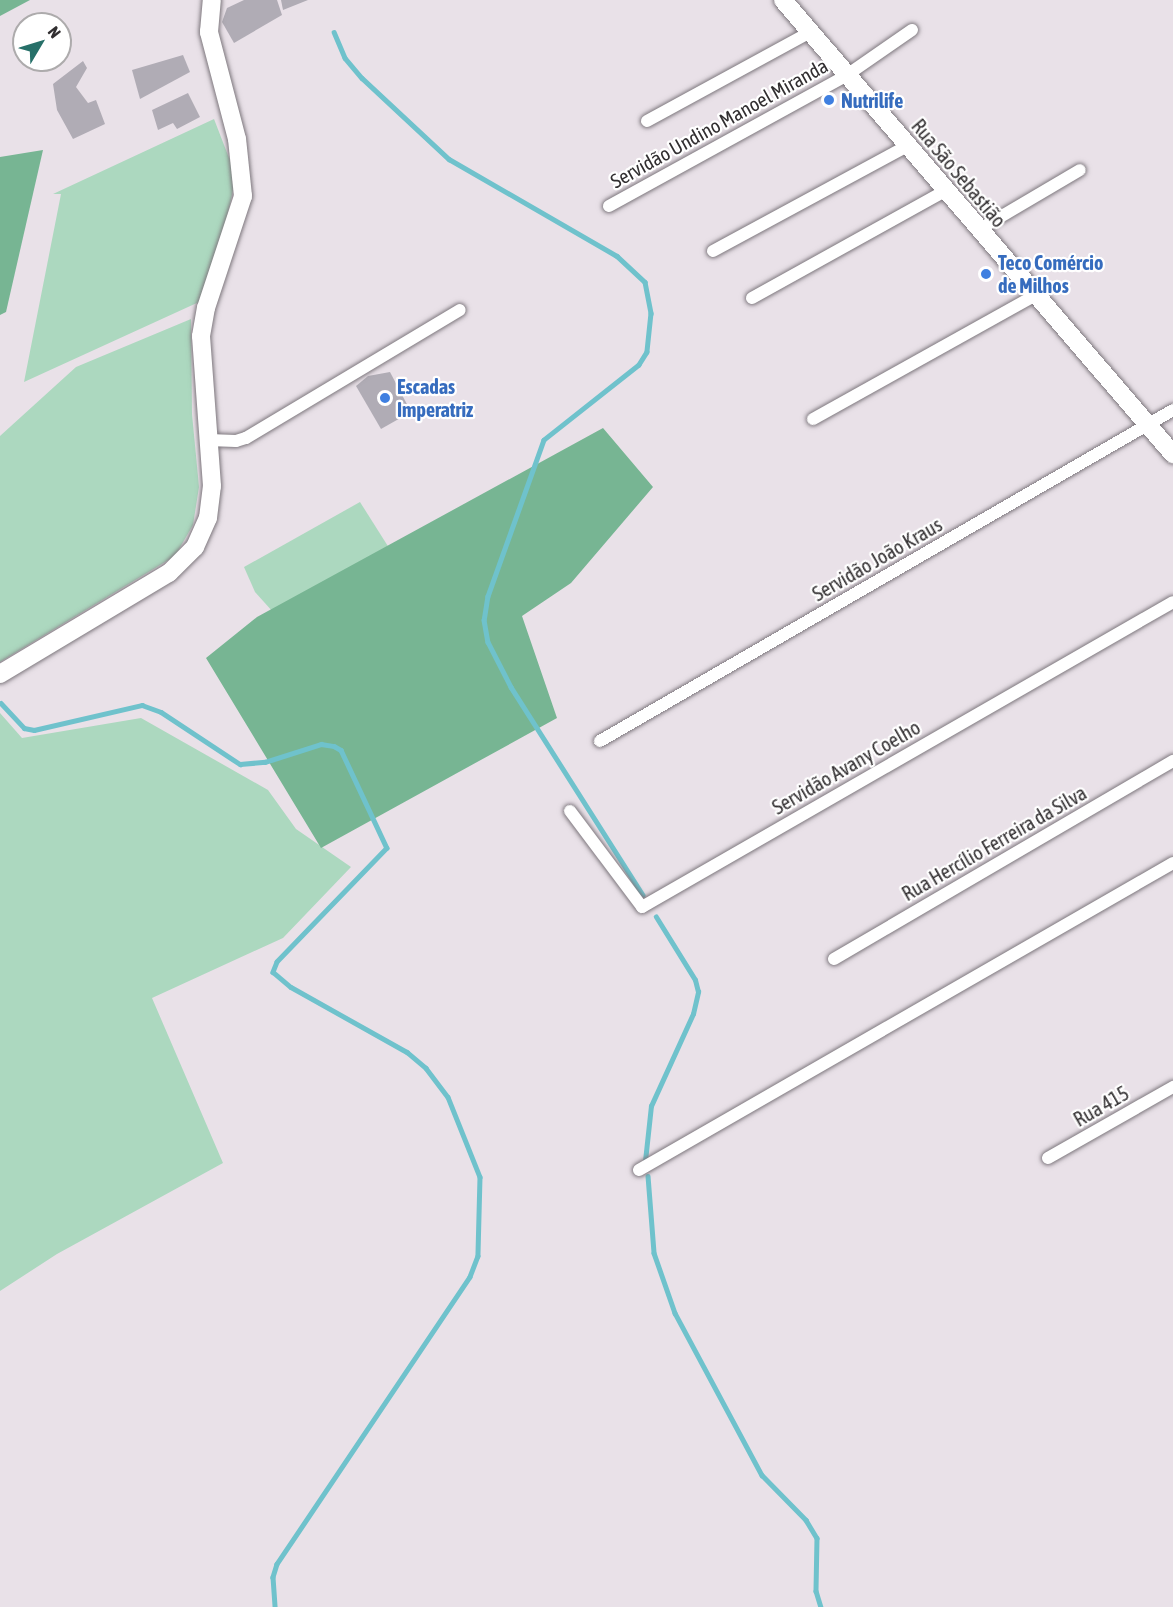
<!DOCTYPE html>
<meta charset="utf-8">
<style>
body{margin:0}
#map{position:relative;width:1173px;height:1607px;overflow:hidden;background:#e9e1e8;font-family:"Asap Condensed",sans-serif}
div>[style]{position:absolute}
.green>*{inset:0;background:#acd8bf}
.forest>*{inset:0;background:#77b593}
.stream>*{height:4.5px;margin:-2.25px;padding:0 2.25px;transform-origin:2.25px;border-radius:2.25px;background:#6fc2cc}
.building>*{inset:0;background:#b0acb5}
.roads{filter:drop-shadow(0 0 2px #7d777d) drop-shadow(0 0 2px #7d777d)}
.street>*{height:12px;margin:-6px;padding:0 6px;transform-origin:6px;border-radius:6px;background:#fff}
.secondary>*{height:18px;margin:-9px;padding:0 9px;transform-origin:9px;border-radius:9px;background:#fff}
.dots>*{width:16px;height:16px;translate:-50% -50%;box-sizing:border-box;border:3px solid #fff;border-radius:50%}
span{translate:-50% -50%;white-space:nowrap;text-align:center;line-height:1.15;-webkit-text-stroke:4.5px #fff;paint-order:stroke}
.shop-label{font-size:20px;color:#366cbe;font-weight:700}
.left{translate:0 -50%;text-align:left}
.street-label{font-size:20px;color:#312e30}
.north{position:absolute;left:12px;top:12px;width:60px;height:60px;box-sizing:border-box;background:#fff;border:2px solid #adabac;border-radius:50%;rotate:52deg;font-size:16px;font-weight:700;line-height:24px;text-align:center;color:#312e30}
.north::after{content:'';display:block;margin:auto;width:21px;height:27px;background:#277069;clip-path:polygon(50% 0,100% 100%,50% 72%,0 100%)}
</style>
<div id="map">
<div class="green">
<div style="clip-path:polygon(214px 119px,236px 176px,223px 237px,199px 302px,24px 382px,61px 194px,53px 194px)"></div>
<div style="clip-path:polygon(191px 319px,192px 414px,199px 487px,193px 525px,175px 556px,0 662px,0 436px,76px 367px)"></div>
<div style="clip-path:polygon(360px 502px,391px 551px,273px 612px,255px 592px,244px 567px)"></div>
<div style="clip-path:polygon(0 713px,22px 738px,141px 718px,268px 790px,296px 829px,351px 867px,283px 938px,152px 998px,223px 1163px,57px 1254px,0 1291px)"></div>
</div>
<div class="forest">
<div style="clip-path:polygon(0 0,30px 0,0 16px)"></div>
<div style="clip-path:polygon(43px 150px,6px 312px,0 315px,0 157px)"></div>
<div style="clip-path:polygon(603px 428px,653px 487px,571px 583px,522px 616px,557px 718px,321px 848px,206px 658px,257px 617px)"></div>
</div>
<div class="stream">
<div style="left:334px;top:32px;width:28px;rotate:67deg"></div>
<div style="left:345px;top:58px;width:26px;rotate:50deg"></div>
<div style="left:362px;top:78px;width:119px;rotate:43deg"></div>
<div style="left:449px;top:159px;width:194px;rotate:30deg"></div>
<div style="left:617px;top:256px;width:38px;rotate:43deg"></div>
<div style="left:645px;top:282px;width:32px;rotate:79deg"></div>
<div style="left:651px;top:313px;width:39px;rotate:96deg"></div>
<div style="left:647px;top:352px;width:15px;rotate:122deg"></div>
<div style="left:639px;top:365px;width:121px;rotate:141.7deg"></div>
<div style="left:544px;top:440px;width:166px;rotate:109.7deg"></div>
<div style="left:488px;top:596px;width:24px;rotate:99deg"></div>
<div style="left:484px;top:620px;width:22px;rotate:80deg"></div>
<div style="left:488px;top:642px;width:51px;rotate:62.9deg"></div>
<div style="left:511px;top:687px;width:246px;rotate:57.6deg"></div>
<div style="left:1px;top:703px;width:34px;rotate:47deg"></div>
<div style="left:24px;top:728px;width:10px;rotate:11deg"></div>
<div style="left:34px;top:730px;width:111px;rotate:-13deg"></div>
<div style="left:142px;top:705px;width:20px;rotate:20deg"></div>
<div style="left:161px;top:712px;width:95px;rotate:33.4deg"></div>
<div style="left:240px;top:764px;width:25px;rotate:-5deg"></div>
<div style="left:265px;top:762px;width:59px;rotate:-17.8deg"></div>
<div style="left:321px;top:744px;width:13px;rotate:9deg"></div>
<div style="left:334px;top:746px;width:8px;rotate:30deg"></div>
<div style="left:341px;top:750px;width:108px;rotate:64.9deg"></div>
<div style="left:387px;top:848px;width:158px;rotate:134deg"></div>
<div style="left:277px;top:962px;width:11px;rotate:112deg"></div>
<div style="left:273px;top:972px;width:23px;rotate:40deg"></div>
<div style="left:291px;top:987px;width:133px;rotate:29.3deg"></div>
<div style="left:407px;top:1052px;width:25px;rotate:40deg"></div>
<div style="left:426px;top:1068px;width:36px;rotate:53deg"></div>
<div style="left:448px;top:1097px;width:86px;rotate:68.2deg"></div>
<div style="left:480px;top:1177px;width:79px;rotate:91.5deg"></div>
<div style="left:478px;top:1256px;width:22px;rotate:111deg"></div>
<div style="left:470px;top:1277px;width:346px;rotate:123.9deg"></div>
<div style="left:277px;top:1564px;width:14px;rotate:107deg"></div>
<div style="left:273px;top:1577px;width:30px;rotate:86deg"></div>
<div style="left:645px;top:1161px;width:55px;rotate:-83.8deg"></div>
<div style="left:651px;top:1106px;width:101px;rotate:-65.5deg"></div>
<div style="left:693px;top:1014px;width:23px;rotate:-77deg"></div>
<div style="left:698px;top:992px;width:12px;rotate:-104deg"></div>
<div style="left:695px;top:980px;width:74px;rotate:-121.8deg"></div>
<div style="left:648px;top:1176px;width:77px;rotate:85.5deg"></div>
<div style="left:654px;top:1253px;width:64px;rotate:70.7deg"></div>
<div style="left:675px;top:1313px;width:184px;rotate:61.8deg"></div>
<div style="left:762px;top:1475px;width:63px;rotate:45.6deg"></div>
<div style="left:806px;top:1520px;width:21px;rotate:59deg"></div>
<div style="left:817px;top:1538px;width:53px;rotate:91.1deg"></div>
<div style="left:816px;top:1591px;width:17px;rotate:73deg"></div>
</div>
<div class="building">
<div style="clip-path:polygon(244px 0,277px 0,282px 15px,234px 43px,222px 22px,227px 8px)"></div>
<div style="clip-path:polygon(281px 0,308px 0,283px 10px)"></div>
<div style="clip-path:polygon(183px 55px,190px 72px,140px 99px,132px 70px)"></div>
<div style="clip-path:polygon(83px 61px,87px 68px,76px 87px,88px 103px,96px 100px,105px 124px,73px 139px,57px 110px,53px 84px)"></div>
<div style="clip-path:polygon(188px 93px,200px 117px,177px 129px,173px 123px,158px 130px,152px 110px)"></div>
<div style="clip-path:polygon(390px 372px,411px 412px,381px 429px,356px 386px,368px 376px)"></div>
</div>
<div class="roads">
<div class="street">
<div style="left:647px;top:121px;width:186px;rotate:-28.6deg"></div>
<div style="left:609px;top:206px;width:272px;rotate:-28.8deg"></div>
<div style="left:847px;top:75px;width:79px;rotate:-34.7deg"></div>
<div style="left:978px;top:230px;width:118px;rotate:-30.5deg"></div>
<div style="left:713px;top:251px;width:221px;rotate:-28.4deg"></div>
<div style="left:752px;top:298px;width:221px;rotate:-29deg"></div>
<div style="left:813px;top:419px;width:253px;rotate:-29.1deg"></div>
<div style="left:208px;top:440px;width:28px;rotate:2deg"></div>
<div style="left:236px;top:441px;width:10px;rotate:-17deg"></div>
<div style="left:246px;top:438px;width:249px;rotate:-30.9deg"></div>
<div style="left:600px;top:741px;width:662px;rotate:-30.01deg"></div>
<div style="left:570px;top:811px;width:120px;rotate:53.1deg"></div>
<div style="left:642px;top:907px;width:612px;rotate:-29.87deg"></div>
<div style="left:834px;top:959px;width:393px;rotate:-30.3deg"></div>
<div style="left:1048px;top:1158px;width:144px;rotate:-29.6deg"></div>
<div style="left:639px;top:1170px;width:616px;rotate:-29.89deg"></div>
</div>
<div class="secondary">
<div style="left:783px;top:0;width:599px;rotate:49.34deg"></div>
<div style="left:0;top:674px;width:197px;rotate:-30.9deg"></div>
<div style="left:169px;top:573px;width:37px;rotate:-45deg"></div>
<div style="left:195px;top:547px;width:32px;rotate:-66deg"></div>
<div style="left:208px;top:518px;width:32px;rotate:-83deg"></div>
<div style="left:212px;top:486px;width:150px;rotate:-94.2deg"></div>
<div style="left:201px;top:336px;width:28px;rotate:-80deg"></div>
<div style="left:206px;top:308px;width:118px;rotate:-71.7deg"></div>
<div style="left:243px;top:196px;width:57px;rotate:-96deg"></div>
<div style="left:237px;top:139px;width:111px;rotate:-104.7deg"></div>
<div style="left:209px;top:32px;width:32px;rotate:-85deg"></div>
</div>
</div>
<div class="dots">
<div style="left:829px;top:100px;background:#3f7fe0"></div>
<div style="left:986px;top:274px;background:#3f7fe0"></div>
<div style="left:385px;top:398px;background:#3f7fe0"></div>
</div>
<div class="shop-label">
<span class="left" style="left:841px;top:100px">Nutrilife</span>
<span class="left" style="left:998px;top:274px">Teco Comércio<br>de Milhos</span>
<span class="left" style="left:397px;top:398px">Escadas<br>Imperatriz</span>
</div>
<div class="street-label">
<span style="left:719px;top:123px;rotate:-29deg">Servidão Undino Manoel Miranda</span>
<span style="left:959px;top:173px;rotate:50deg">Rua São Sebastião</span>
<span style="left:877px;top:559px;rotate:-30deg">Servidão João Kraus</span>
<span style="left:846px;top:767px;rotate:-30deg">Servidão Avany Coelho</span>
<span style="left:994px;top:843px;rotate:-30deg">Rua Hercílio Ferreira da Silva</span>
<span style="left:1101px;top:1106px;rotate:-30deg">Rua 415</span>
</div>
<div class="north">N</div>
</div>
